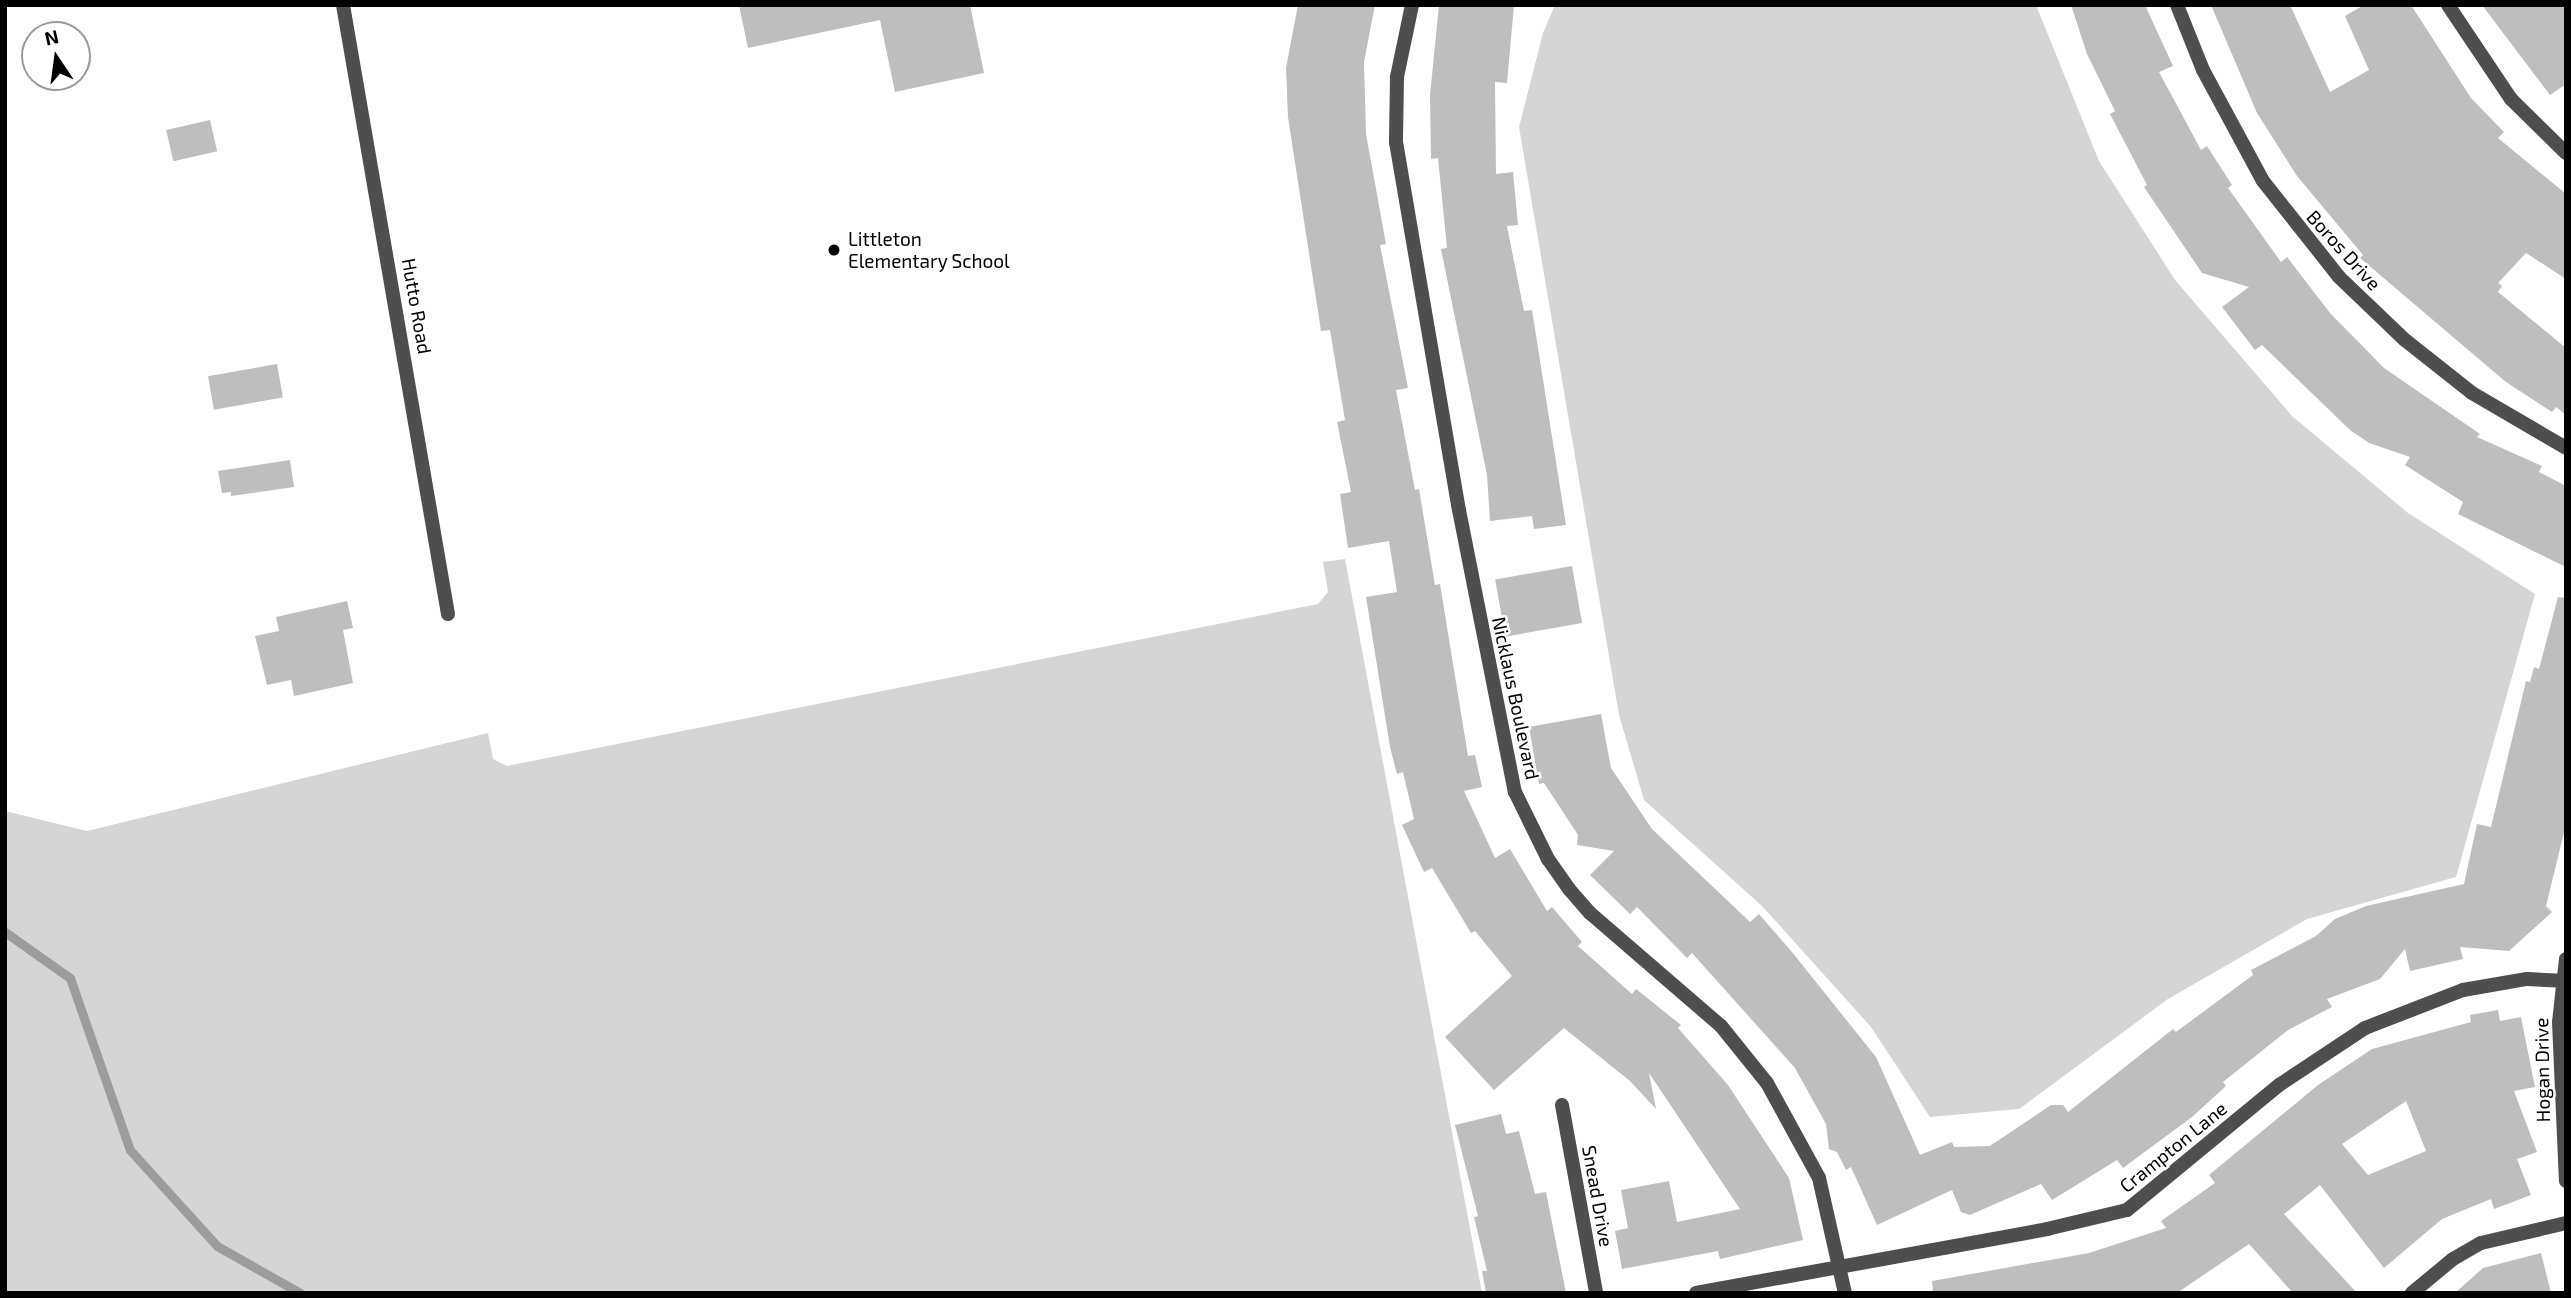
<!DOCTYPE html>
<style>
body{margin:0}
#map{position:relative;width:2571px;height:1298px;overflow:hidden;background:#fff;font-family:"Exo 2",sans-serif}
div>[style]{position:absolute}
.green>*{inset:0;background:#d5d5d5}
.stream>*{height:9px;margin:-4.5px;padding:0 4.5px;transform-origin:4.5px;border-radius:4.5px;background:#9c9c9c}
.building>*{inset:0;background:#bebebe;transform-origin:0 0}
.street>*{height:14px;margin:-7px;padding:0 7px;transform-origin:7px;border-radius:7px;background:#4e4e4e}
.dots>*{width:19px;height:19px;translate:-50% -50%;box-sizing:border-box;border:4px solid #fff;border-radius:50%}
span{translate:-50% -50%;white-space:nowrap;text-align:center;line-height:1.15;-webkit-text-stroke:5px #fff;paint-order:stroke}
.poi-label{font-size:19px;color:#000}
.left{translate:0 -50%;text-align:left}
.street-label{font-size:19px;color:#000}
.frame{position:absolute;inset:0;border:7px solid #000;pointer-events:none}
.north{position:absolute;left:21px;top:21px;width:70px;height:70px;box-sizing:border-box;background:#fff;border:2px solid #999;border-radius:50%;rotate:347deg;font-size:19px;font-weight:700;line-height:28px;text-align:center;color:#000}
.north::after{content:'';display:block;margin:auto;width:24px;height:32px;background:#000;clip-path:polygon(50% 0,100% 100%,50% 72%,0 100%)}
</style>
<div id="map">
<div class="green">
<div style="clip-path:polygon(1555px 5px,2036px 5px,2099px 161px,2175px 280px,2292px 416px,2408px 513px,2535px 594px,2456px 877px,2307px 919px,2168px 999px,2019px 1109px,1930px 1117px,1871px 1027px,1762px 906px,1644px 800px,1619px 715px,1519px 127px,1543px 33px)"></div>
<div style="clip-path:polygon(1345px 559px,1482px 1293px,5px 1293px,5px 811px,87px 831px,488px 733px,493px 759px,507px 766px,1318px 604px,1328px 592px,1323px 562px)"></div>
</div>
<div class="stream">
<div style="left:5px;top:932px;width:80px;rotate:35.3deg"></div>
<div style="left:70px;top:978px;width:182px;rotate:70.8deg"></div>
<div style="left:130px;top:1150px;width:130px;rotate:47.8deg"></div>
<div style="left:217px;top:1246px;width:95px;rotate:29.5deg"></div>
</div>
<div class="building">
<div style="clip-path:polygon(739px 5px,970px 5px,984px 73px,895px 92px,880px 20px,748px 48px)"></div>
<div style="clip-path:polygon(1298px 5px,1375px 5px,1364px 62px,1366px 134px,1386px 244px,1380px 245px,1408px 388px,1396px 390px,1415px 490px,1419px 489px,1435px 585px,1440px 584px,1468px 756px,1475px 755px,1482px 787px,1464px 791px,1495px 858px,1510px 849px,1547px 911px,1552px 907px,1582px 942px,1578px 946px,1632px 994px,1636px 989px,1681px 1025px,1678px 1028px,1728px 1085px,1789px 1178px,1803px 1240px,1720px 1259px,1718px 1251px,1622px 1269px,1615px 1231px,1628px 1228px,1621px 1190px,1669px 1181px,1677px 1222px,1740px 1209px,1649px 1073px,1656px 1109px,1630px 1081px,1564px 1028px,1494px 1090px,1445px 1037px,1512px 976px,1475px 931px,1471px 933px,1432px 868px,1424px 872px,1402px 825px,1414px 819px,1403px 772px,1397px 774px,1390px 747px,1366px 597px,1397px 592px,1389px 541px,1348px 548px,1340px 494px,1351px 492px,1337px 422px,1345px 420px,1330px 330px,1321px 331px,1288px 117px,1286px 68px)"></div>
<div style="clip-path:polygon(1439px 5px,1514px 5px,1507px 83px,1495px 82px,1496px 174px,1513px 172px,1518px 225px,1507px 226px,1524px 311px,1532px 310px,1566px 525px,1534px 529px,1532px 516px,1490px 521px,1487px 475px,1441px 249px,1447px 248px,1438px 158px,1431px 159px,1430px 95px)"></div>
<div style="clip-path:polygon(2071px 5px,2145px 5px,2173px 66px,2159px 72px,2201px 150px,2207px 146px,2232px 185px,2228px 188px,2281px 262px,2287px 257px,2330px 313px,2384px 368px,2480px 434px,2477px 437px,2542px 466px,2539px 472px,2566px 486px,2566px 567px,2458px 514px,2463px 502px,2405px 465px,2410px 457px,2369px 443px,2350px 430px,2262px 345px,2255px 350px,2222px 307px,2249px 287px,2202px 273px,2144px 187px,2147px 185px,2110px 114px,2115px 111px,2087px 54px)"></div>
<div style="clip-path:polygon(2211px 5px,2290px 5px,2330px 92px,2369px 70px,2345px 16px,2364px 5px,2411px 5px,2471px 98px,2504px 132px,2498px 138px,2566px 194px,2566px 279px,2526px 253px,2498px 283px,2502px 286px,2498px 292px,2566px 348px,2566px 415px,2556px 407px,2552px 412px,2506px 382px,2360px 258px,2363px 255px,2297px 176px,2257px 113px)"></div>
<div style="clip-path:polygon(2482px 5px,2566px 5px,2566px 84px,2550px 95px)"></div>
<div style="left:210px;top:120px;width:32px;height:45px;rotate:77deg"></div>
<div style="left:277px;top:364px;width:34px;height:70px;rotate:80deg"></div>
<div style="clip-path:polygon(290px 460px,294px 487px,231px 496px,231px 492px,222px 493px,218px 471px)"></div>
<div style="left:1572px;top:566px;width:58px;height:78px;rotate:80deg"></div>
<div style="clip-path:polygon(2558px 597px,2566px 598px,2566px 824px,2546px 906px,2552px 912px,2509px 951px,2460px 947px,2463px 959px,2410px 971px,2405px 949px,2380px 979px,2327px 999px,2332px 1007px,2288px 1030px,2223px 1082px,2226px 1086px,2192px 1117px,2123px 1168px,2117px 1160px,2052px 1200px,2041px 1184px,1970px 1215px,1961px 1212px,1952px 1190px,1877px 1225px,1851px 1167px,1846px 1170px,1837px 1152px,1829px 1149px,1826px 1124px,1795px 1068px,1692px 953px,1687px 958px,1637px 907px,1630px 914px,1590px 875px,1614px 851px,1577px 845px,1578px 835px,1544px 783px,1539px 784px,1529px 727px,1601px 714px,1611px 768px,1652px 829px,1750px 922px,1759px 914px,1792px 952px,1876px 1057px,1920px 1155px,1952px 1142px,1954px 1147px,1990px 1146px,2051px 1105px,2063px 1105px,2068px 1112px,2173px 1029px,2176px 1032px,2253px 975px,2251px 970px,2316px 936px,2335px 919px,2366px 906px,2464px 884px,2477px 824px,2491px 827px,2526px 681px,2530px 682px,2534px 667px,2539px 669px)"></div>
<div style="clip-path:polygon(347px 601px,353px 628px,343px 630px,353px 683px,294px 696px,291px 680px,267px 685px,255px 636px,279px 631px,276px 617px)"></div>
<div style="clip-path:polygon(evenodd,2498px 1010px,2500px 1021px,2521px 1017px,2535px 1087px,2514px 1091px,2537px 1152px,2517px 1159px,2531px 1195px,2494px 1209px,2491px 1199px,2442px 1219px,2384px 1268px,2320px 1185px,2284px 1214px,2357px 1293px,2293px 1293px,2249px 1244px,2177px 1293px,1933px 1293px,1932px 1281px,2089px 1253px,2166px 1228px,2161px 1221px,2215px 1183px,2209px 1175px,2318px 1085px,2372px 1049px,2471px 1022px,2470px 1015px,2498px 1010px,2406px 1101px,2426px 1151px,2368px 1175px,2342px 1144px,2406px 1101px)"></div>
<div style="clip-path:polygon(1501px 1114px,1506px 1134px,1519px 1131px,1535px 1194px,1546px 1192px,1566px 1293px,1486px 1293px,1482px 1271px,1487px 1271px,1474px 1217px,1478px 1216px,1455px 1125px)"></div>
<div style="clip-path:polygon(2541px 1253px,2551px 1293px,2455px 1293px,2483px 1268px)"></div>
</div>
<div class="street">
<div style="left:343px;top:5px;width:618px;rotate:80.22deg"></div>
<div style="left:1412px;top:5px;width:74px;rotate:101.8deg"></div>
<div style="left:1397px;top:77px;width:65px;rotate:90.9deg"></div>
<div style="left:1396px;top:142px;width:373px;rotate:80.3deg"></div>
<div style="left:1459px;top:510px;width:288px;rotate:78.8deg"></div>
<div style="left:1515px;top:792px;width:75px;rotate:63.8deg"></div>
<div style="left:1548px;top:859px;width:37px;rotate:55deg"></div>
<div style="left:1569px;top:889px;width:32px;rotate:49deg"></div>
<div style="left:1590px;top:913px;width:173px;rotate:40.8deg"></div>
<div style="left:1721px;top:1026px;width:73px;rotate:51.1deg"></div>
<div style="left:1767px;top:1083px;width:108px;rotate:61.3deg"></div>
<div style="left:1819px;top:1178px;width:118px;rotate:77.3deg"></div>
<div style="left:2177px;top:5px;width:70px;rotate:68.2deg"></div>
<div style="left:2203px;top:70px;width:126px;rotate:61.6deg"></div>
<div style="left:2263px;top:181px;width:122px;rotate:51.6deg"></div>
<div style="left:2339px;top:277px;width:91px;rotate:43.7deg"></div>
<div style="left:2405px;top:340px;width:85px;rotate:38.3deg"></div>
<div style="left:2472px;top:393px;width:109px;rotate:30.3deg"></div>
<div style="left:2448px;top:5px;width:113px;rotate:56.2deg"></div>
<div style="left:2511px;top:99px;width:77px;rotate:44.5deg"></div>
<div style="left:2566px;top:959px;width:63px;rotate:96.3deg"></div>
<div style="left:2559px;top:1022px;width:159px;rotate:87.5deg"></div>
<div style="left:1562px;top:1105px;width:191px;rotate:79.7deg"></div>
<div style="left:1696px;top:1293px;width:357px;rotate:-10.3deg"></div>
<div style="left:2047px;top:1229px;width:82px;rotate:-13.4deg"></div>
<div style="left:2127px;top:1210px;width:197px;rotate:-39.4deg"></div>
<div style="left:2279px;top:1085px;width:103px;rotate:-33.5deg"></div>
<div style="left:2365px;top:1028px;width:105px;rotate:-21.2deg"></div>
<div style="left:2463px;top:990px;width:65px;rotate:-9.8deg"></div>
<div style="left:2527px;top:979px;width:35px;rotate:3deg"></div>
<div style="left:2412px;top:1293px;width:53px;rotate:-39.7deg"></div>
<div style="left:2453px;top:1259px;width:32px;rotate:-30deg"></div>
<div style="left:2481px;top:1243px;width:87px;rotate:-13.2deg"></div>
</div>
<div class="dots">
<div style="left:834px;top:250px;background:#000"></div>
</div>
<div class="poi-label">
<span class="left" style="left:848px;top:250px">Littleton<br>Elementary School</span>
</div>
<div class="street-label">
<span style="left:2344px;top:250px;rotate:48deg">Boros Drive</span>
<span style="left:417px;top:306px;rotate:80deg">Hutto Road</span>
<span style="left:1516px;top:698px;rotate:78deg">Nicklaus Boulevard</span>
<span style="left:2542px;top:1070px;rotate:-91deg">Hogan Drive</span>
<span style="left:2173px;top:1147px;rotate:-39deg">Crampton Lane</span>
<span style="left:1598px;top:1196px;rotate:80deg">Snead Drive</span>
</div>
<div class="frame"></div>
<div class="north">N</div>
</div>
